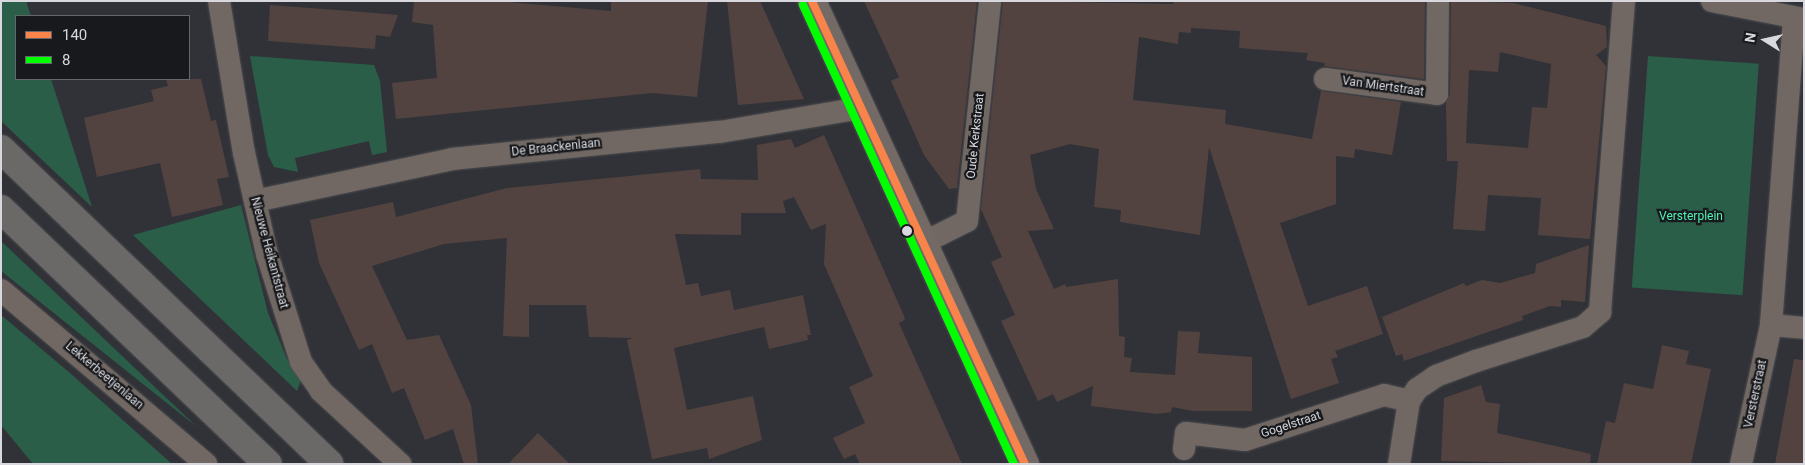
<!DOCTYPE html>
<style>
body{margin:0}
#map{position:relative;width:1805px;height:465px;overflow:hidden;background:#313237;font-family:Roboto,sans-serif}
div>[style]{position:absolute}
.green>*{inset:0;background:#2a5e49;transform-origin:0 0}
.building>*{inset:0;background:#524340}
.roads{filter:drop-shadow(0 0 1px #4d4d51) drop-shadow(0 0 1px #4d4d51)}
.street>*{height:22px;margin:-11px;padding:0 11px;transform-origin:11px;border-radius:11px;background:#716863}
.secondary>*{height:28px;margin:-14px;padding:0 14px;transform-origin:14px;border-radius:14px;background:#736965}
.highway>*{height:28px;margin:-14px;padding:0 14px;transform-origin:14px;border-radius:14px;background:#6b6868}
.bus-1>*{height:8px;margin:-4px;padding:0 4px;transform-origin:4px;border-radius:4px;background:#f8844c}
.bus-2>*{height:8px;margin:-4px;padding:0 4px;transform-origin:4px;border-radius:4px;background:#0f0}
.dots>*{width:14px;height:14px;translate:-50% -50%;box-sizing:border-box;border:2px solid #18191c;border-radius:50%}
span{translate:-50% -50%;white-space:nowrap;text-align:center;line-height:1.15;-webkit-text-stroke:4.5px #18191c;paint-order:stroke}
.street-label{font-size:12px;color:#d8d8de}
.park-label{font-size:12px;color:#51f2b5}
.frame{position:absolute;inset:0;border:2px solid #d8d8de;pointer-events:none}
.legend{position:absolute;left:15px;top:15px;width:175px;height:65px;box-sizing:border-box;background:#18191c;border:1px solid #65656a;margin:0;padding:6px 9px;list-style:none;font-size:15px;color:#d8d8de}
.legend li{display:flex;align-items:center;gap:10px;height:25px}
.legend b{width:25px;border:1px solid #65656a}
.north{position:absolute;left:1740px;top:15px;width:50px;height:50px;-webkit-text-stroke:4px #18191c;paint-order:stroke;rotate:280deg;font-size:14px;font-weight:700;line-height:20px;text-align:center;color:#d8d8de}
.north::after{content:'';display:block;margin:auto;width:18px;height:22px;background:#d8d8de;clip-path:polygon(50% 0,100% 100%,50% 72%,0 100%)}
</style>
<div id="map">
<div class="green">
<div style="clip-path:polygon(1px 1px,26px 1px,31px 16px,16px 16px,16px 79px,51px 79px,92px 207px,1px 121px)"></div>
<div style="clip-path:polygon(250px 56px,374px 65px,380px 81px,387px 152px,372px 155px,369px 141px,295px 158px,298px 172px,274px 167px,268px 155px)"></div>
<div style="left:1648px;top:56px;width:111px;height:232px;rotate:4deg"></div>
<div style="clip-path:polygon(241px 205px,268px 313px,287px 359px,301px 380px,297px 391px,133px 235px)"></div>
<div style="clip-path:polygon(1px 241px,197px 427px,1px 271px)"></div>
<div style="clip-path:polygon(1px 315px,70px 373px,172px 464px,33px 464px,1px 425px)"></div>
</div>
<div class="building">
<div style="clip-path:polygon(414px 1px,497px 1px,611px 11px,611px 1px,708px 1px,697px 97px,652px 93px,396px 119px,392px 83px,437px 78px,433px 25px,412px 22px)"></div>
<div style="clip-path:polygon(727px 1px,760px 1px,804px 99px,738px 105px)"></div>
<div style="clip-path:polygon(864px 1px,977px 1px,957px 188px,949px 189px,924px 155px,891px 81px,899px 77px)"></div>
<div style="clip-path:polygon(1003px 1px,1173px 4px,1174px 1px,1425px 1px,1424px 79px,1324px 66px,1325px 63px,1306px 60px,1308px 53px,1239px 48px,1240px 31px,1191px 28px,1191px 33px,1179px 32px,1178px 44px,1139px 37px,1133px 100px,1226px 110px,1225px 124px,1312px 139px,1321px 91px,1401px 102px,1392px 155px,1355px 149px,1354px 158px,1336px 156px,1336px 204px,1280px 223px,1308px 306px,1367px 286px,1383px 334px,1335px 351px,1338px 357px,1331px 359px,1339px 383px,1291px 399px,1209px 147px,1200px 235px,1120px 222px,1121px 210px,1094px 207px,1099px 149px,1070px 144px,1030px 155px,1036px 189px,1054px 229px,1028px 231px,1054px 289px,1065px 284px,1066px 287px,1118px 279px,1119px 336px,1125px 337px,1124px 357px,1132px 358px,1130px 372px,1175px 375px,1178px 331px,1200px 332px,1198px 353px,1252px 357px,1252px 411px,1193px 411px,1172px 407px,1171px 412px,1157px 414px,1091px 406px,1093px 386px,1057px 402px,1053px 394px,1038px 401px,1001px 321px,1015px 315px,991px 262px,1002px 257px,981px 209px)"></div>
<div style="clip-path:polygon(evenodd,1451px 1px,1513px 3px,1606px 26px,1607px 47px,1596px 55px,1606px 66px,1590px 239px,1538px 235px,1541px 198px,1488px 195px,1485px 231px,1453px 229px,1458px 161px,1447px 161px,1446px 103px,1450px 94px,1451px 1px,1500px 52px,1551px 64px,1547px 108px,1532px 107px,1528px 148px,1466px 143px,1469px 70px,1498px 72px,1500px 52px)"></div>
<div style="clip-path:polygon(270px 5px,350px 11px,398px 15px,390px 37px,376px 35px,375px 49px,268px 41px)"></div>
<div style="clip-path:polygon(166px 79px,201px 79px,211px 121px,216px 120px,229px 177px,217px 179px,223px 205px,172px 217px,160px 163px,97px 177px,84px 118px,154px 101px,151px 90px,168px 86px)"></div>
<div style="clip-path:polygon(824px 135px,904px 316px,905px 320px,899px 323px,962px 464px,860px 464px,855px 454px,844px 459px,833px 438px,865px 423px,849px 387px,873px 376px,824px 264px,826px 224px,811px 230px,794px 197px,783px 201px,786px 213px,741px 213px,741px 235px,675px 234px,686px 285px,698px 283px,701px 296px,730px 290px,734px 310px,803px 295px,811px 335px,807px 335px,808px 340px,769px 349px,764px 327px,674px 348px,687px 410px,753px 396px,762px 440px,709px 459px,707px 448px,652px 459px,627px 340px,633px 338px,589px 337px,586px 305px,529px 305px,529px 337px,503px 336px,507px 238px,444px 244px,372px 266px,407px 340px,439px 335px,471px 405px,478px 464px,464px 464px,453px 429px,425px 440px,404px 388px,392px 393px,372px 344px,359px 350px,319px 263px,310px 220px,393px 202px,396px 217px,507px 188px,700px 169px,701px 179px,758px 180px,757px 145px,791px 139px,795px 148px)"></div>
<div style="clip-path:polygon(1589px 245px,1585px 302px,1561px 300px,1561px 307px,1550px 306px,1522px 316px,1523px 320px,1404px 361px,1402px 354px,1396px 356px,1382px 317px,1464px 283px,1466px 286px,1482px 280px,1500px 283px,1535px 273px,1536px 264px)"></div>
<div style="clip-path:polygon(1662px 345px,1689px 351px,1686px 364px,1711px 369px,1691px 464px,1597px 464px,1606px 421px,1615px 423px,1624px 383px,1653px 389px)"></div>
<div style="clip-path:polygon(1794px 359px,1804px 360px,1804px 464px,1775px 464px)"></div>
<div style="clip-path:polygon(1481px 385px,1486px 402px,1500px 404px,1497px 433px,1591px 454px,1590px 464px,1441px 461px,1444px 398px)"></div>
<div style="clip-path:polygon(538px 433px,570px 464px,508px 464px)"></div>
</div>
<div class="roads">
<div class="street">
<div style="left:219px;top:1px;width:154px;rotate:80.7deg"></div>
<div style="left:244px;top:153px;width:104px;rotate:77.2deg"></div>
<div style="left:267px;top:254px;width:113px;rotate:72.5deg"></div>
<div style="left:301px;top:362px;width:35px;rotate:55deg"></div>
<div style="left:321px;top:391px;width:108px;rotate:42.7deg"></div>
<div style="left:1712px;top:1px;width:94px;rotate:11.1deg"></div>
<div style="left:1325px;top:79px;width:113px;rotate:7.6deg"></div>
<div style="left:1437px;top:94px;width:93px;rotate:-89.4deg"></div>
<div style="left:255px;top:201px;width:201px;rotate:-12deg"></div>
<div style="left:452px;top:159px;width:269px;rotate:-5.8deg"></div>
<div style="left:720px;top:132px;width:142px;rotate:-9.7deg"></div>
<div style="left:921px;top:244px;width:51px;rotate:-26.6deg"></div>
<div style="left:967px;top:221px;width:221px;rotate:-84deg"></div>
<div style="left:1px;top:290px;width:269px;rotate:40.3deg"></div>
<div style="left:1771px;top:325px;width:33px;rotate:5deg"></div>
<div style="left:1184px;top:449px;width:16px;rotate:-83deg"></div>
<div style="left:1186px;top:433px;width:59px;rotate:6.8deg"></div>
<div style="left:1245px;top:440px;width:146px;rotate:-17.9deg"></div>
<div style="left:1384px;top:395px;width:26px;rotate:13deg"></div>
<div style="left:1399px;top:464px;width:64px;rotate:-81deg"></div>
<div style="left:1409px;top:401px;width:14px;rotate:-56deg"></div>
<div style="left:1417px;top:389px;width:23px;rotate:-34deg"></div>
<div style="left:1436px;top:376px;width:43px;rotate:-20.6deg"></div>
<div style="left:1476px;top:361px;width:112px;rotate:-17.6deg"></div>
<div style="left:1583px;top:327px;width:23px;rotate:-41deg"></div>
<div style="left:1600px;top:312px;width:312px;rotate:-85.6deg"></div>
<div style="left:1741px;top:464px;width:142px;rotate:-77.8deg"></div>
<div style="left:1771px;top:325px;width:308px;rotate:-85.7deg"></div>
</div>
<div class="secondary">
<div style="left:812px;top:1px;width:510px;rotate:65.3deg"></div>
</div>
<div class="highway">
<div style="left:1px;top:149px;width:455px;rotate:43.8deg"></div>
<div style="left:1px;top:209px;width:369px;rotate:43.7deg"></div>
</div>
</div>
<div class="bus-1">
<div style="left:812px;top:1px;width:510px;rotate:65.3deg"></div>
</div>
<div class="bus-2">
<div style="left:803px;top:5px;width:505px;rotate:65.31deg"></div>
</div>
<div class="dots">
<div style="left:907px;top:231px;background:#d8d8de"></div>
</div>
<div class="street-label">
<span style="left:1383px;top:87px;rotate:8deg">Van Miertstraat</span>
<span style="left:976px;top:136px;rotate:-84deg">Oude Kerkstraat</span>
<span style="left:556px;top:148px;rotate:-6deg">De Braackenlaan</span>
<span style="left:269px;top:253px;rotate:75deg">Nieuwe Heikantstraat</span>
<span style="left:104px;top:376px;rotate:40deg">Lekkerbeetjenlaan</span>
<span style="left:1756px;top:394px;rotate:-78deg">Versterstraat</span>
<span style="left:1291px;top:425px;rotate:-18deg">Gogelstraat</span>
</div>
<div class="park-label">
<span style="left:1691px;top:217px">Versterplein</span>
</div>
<div class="frame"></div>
<ul class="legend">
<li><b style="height:6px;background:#f8844c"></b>140</li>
<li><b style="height:6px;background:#0f0"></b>8</li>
</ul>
<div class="north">N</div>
</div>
